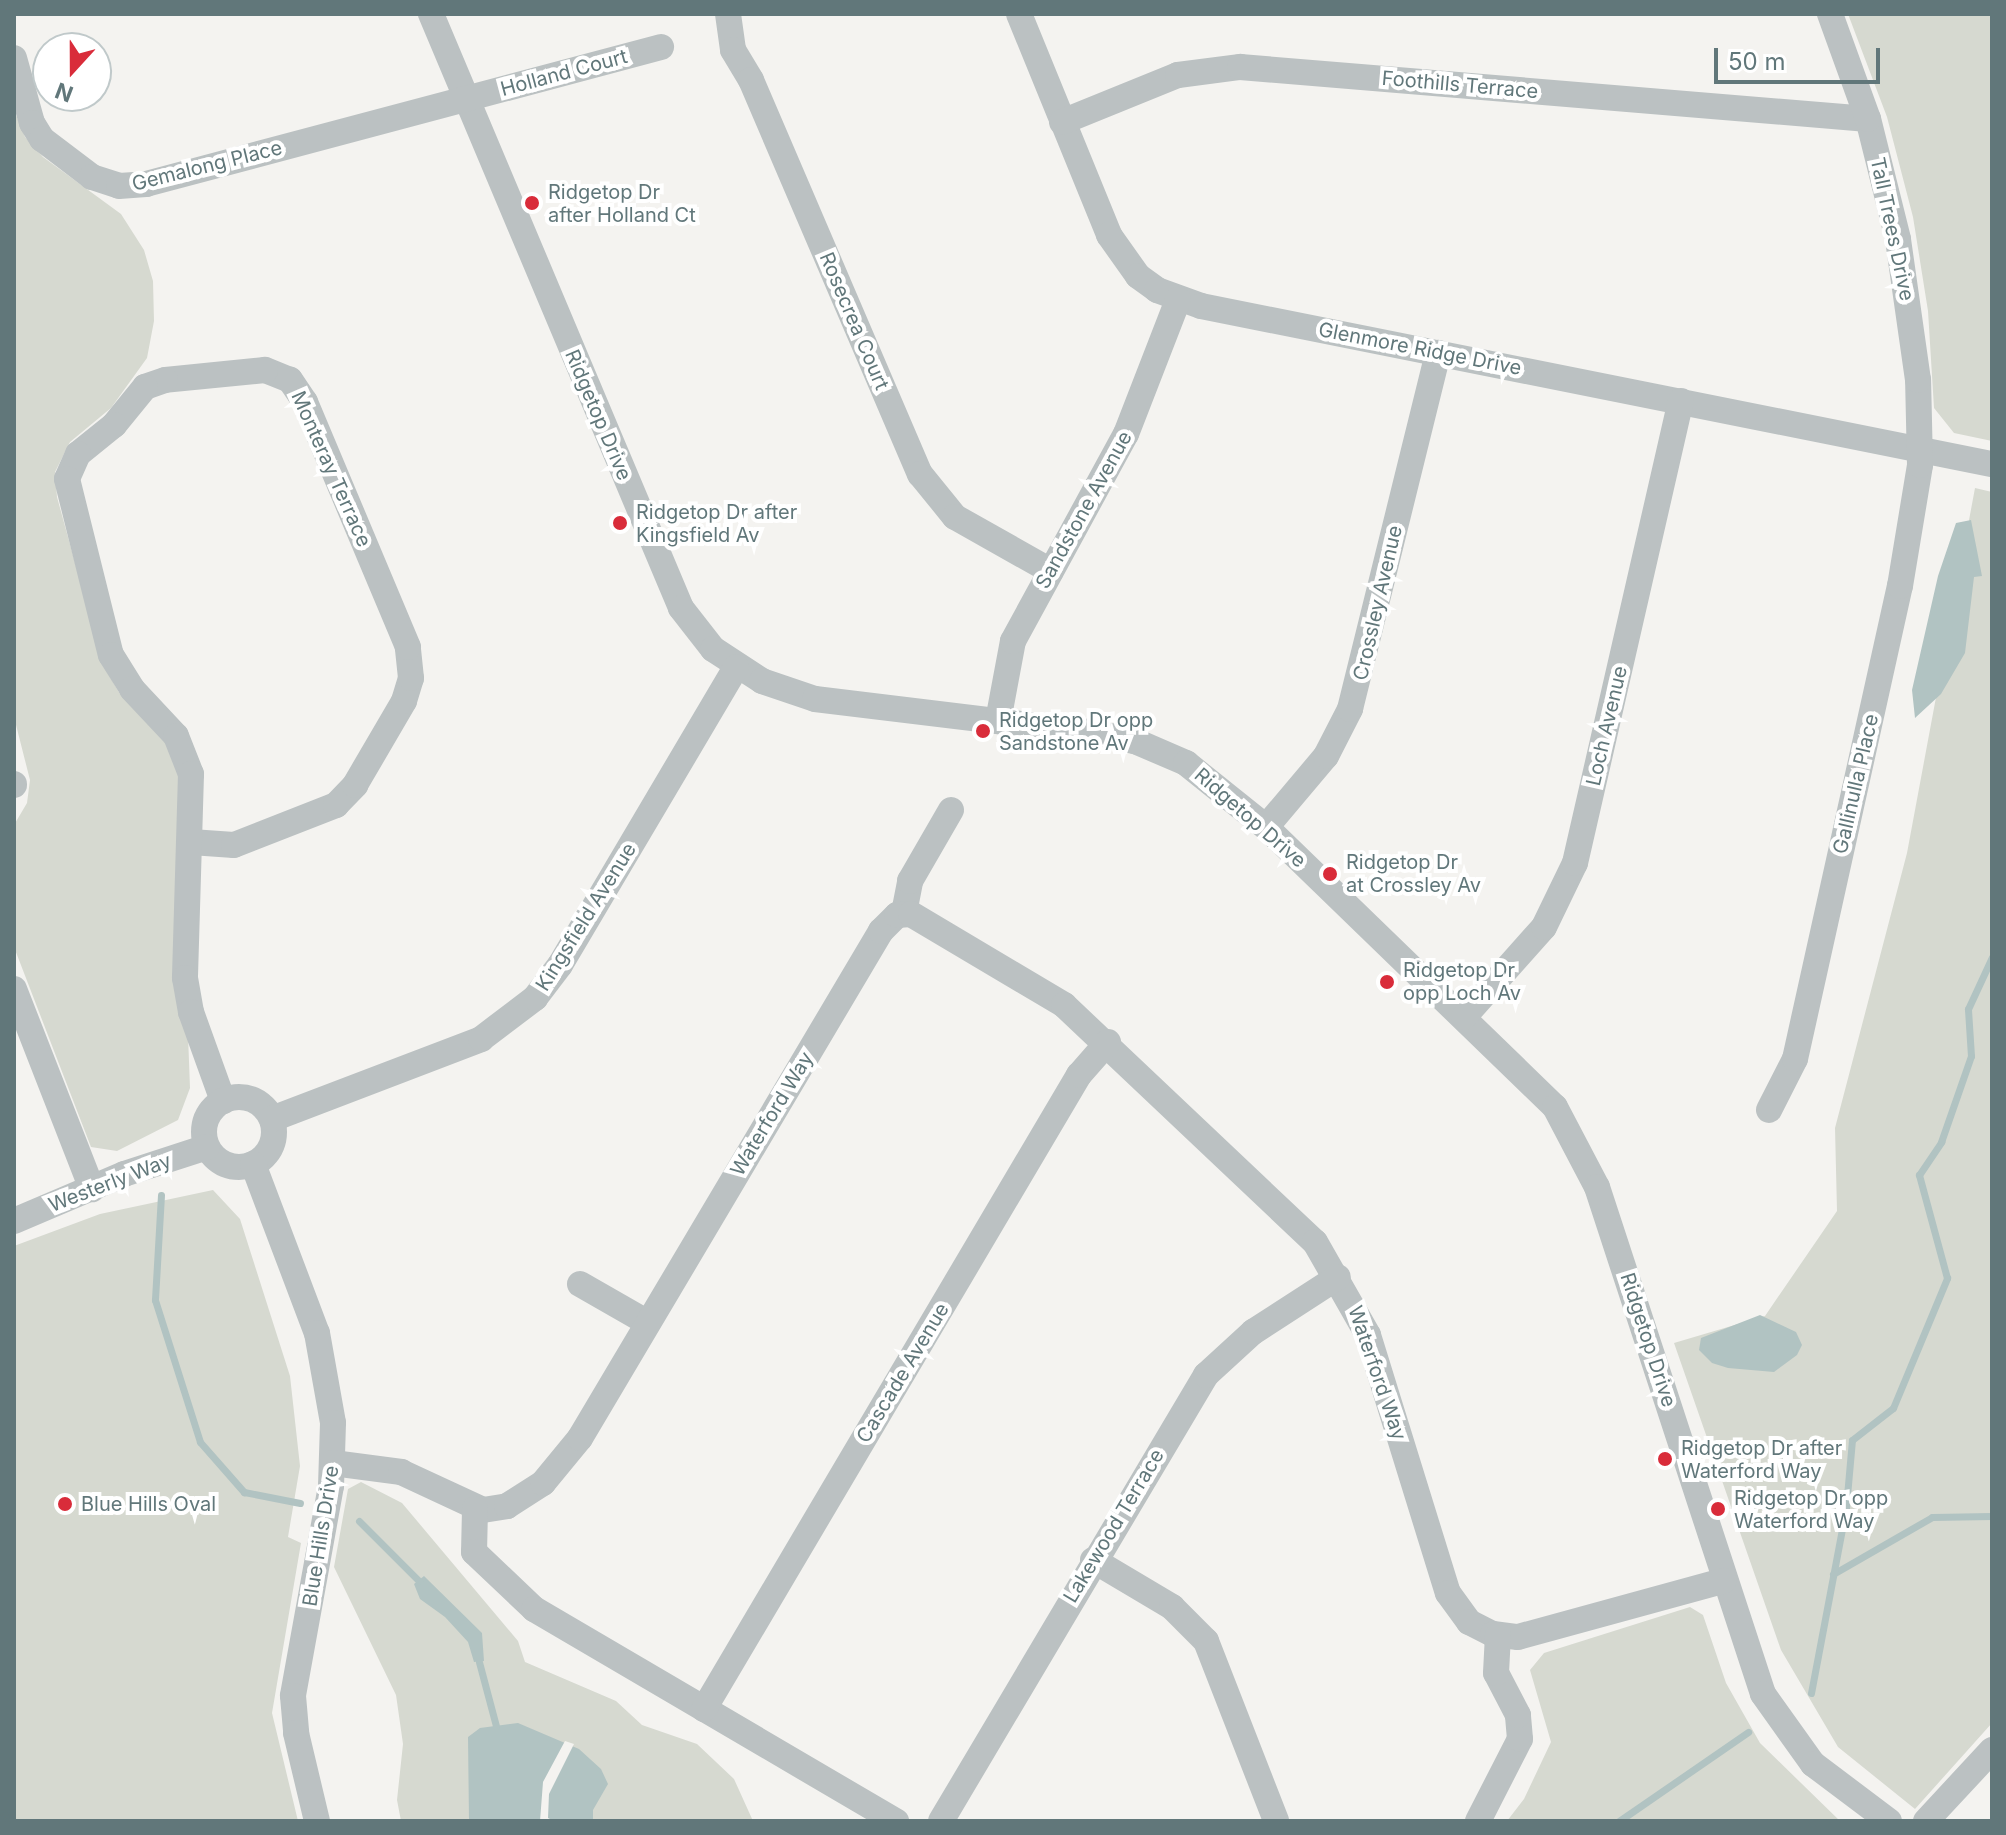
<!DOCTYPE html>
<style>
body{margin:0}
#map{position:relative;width:2006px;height:1835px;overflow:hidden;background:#f4f3f0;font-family:Inter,sans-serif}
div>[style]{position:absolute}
.green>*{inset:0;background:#d6d9d0}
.water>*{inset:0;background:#b1c3c2}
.pier>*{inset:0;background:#f4f3f0}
.stream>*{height:7px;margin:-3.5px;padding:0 3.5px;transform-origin:3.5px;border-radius:3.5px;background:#b1c3c2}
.minor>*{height:26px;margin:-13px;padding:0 13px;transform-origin:13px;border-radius:13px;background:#bbc1c2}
.minor>.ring{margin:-13px;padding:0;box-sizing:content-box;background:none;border:26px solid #bbc1c2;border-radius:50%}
.dots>*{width:22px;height:22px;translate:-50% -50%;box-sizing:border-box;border:4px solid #fff;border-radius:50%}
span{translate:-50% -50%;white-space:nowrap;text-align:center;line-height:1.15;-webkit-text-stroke:8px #fff;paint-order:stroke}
.street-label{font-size:20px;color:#61777a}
.poi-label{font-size:20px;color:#61777a}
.left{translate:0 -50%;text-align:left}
.frame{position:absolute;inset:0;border:16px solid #61777a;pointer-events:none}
.north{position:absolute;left:32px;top:32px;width:80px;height:80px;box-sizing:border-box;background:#fff;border:2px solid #c0c9ca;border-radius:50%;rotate:201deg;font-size:22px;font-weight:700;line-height:32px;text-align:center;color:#61777a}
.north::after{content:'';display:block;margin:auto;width:28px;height:36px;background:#d92c3a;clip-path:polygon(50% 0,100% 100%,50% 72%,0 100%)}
.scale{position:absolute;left:1714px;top:48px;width:166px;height:36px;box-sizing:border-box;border:4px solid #61777a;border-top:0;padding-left:10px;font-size:24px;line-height:28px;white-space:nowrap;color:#61777a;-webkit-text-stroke:6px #fff;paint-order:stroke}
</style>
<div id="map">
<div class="green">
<div style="clip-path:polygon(1848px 14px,1992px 14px,1992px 441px,1954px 433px,1934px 408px,1928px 311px,1913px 217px,1887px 117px)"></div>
<div style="clip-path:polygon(14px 110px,25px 137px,43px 157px,121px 214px,144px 250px,153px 281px,154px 321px,147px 358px,111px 408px,70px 442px,55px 472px,57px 497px,103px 665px,120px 694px,167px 744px,178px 770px,190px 1088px,178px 1120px,117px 1151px,91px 1147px,14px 947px,14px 825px,27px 803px,30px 780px,14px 717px)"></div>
<div style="clip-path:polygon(1975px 488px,1992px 492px,1992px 1723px,1915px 1809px,1838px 1747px,1781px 1650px,1674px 1343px,1765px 1316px,1837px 1211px,1835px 1128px,1907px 853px)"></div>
<div style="clip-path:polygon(213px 1190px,240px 1219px,290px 1376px,300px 1466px,288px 1537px,301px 1543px,272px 1713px,298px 1821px,14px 1821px,14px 1246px,100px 1214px)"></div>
<div style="clip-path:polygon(361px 1482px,402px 1503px,518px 1641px,525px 1662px,616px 1701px,642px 1725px,697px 1744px,734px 1779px,753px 1821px,401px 1821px,397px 1800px,403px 1744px,396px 1695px,334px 1567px,348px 1489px)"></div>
<div style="clip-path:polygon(1690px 1607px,1703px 1615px,1726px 1683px,1760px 1743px,1840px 1821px,1507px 1821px,1524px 1799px,1551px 1742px,1530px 1670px,1544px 1653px)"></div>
</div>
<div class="water">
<div style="clip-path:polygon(1971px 520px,1982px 576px,1974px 577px,1965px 653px,1941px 694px,1915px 718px,1912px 690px,1938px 576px,1956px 523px)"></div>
<div style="clip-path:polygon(1760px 1315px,1796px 1332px,1802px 1345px,1797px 1355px,1774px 1372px,1728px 1368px,1712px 1363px,1699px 1350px,1701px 1338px)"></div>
<div style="clip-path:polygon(424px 1576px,482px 1633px,484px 1661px,474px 1662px,468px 1642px,445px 1617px,420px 1599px,414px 1584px)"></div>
<div style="clip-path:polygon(518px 1723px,579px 1749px,601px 1769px,608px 1784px,593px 1810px,593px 1821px,469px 1821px,468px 1737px,480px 1728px)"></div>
</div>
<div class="pier">
<div style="clip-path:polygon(565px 1741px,574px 1744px,549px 1794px,548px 1818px,554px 1821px,540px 1821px,543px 1782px)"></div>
</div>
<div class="stream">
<div style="left:161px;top:1195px;width:105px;rotate:93.3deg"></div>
<div style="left:155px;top:1300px;width:149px;rotate:72.4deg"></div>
<div style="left:200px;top:1442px;width:67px;rotate:48.7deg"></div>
<div style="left:244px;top:1492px;width:57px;rotate:11.1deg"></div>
<div style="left:359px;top:1521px;width:85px;rotate:45deg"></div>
<div style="left:1833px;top:1574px;width:114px;rotate:-29.9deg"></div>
<div style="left:1932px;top:1517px;width:60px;rotate:-1deg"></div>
<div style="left:479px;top:1662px;width:66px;rotate:75.1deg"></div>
<div style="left:1811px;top:1693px;width:189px;rotate:-79.3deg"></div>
<div style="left:1846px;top:1507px;width:67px;rotate:-84.9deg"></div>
<div style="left:1852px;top:1440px;width:52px;rotate:-38deg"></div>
<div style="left:1893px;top:1408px;width:141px;rotate:-67.4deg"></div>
<div style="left:1947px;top:1278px;width:107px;rotate:-105.2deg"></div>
<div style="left:1919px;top:1175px;width:40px;rotate:-56deg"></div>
<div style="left:1941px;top:1142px;width:91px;rotate:-70.8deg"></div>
<div style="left:1971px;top:1056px;width:47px;rotate:-93.7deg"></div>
<div style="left:1968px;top:1009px;width:57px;rotate:-65.2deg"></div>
<div style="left:1619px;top:1821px;width:157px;rotate:-34.6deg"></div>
</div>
<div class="minor">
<div style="left:431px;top:14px;width:644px;rotate:67.17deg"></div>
<div style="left:681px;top:608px;width:52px;rotate:52deg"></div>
<div style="left:713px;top:649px;width:59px;rotate:33.1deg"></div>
<div style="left:762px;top:681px;width:56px;rotate:18.8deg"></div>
<div style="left:815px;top:699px;width:283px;rotate:6.9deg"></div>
<div style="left:1096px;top:733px;width:40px;rotate:12deg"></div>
<div style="left:1135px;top:741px;width:56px;rotate:23.3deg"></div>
<div style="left:1186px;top:763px;width:102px;rotate:38.7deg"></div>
<div style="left:1266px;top:827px;width:402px;rotate:44.1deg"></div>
<div style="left:1555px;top:1107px;width:90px;rotate:62.3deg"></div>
<div style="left:1597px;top:1187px;width:533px;rotate:71.87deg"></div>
<div style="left:1763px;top:1694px;width:86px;rotate:54.5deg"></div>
<div style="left:1813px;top:1764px;width:95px;rotate:36.9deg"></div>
<div style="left:728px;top:14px;width:36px;rotate:82deg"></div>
<div style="left:733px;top:50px;width:35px;rotate:59deg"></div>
<div style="left:751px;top:80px;width:429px;rotate:66.8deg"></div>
<div style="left:920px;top:474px;width:55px;rotate:50.9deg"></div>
<div style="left:955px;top:517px;width:110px;rotate:29.4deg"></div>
<div style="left:1019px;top:14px;width:239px;rotate:67.8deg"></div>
<div style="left:1109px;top:235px;width:50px;rotate:54.7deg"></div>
<div style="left:1138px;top:276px;width:24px;rotate:36deg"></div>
<div style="left:1157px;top:290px;width:47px;rotate:20deg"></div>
<div style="left:1201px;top:306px;width:807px;rotate:11.3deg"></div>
<div style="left:14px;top:58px;width:67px;rotate:74.5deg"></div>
<div style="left:32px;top:123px;width:19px;rotate:58deg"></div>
<div style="left:42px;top:139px;width:63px;rotate:37.2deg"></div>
<div style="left:92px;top:177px;width:28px;rotate:18deg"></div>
<div style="left:119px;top:186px;width:27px;rotate:-4deg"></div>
<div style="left:146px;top:184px;width:533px;rotate:-14.9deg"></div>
<div style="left:1062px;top:122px;width:125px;rotate:-22.1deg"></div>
<div style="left:1178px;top:75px;width:63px;rotate:-7.4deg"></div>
<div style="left:1240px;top:67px;width:630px;rotate:4.73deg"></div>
<div style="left:998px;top:721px;width:81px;rotate:-79.4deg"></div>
<div style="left:1013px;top:641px;width:236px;rotate:-61.4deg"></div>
<div style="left:1126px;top:434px;width:144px;rotate:-68.8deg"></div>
<div style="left:14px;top:784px;width:1px;rotate:90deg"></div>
<div style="left:1266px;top:827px;width:93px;rotate:-49.8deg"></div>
<div style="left:1326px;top:756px;width:53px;rotate:-62.9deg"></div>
<div style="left:1350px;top:709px;width:367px;rotate:-76.1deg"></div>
<div style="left:191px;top:842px;width:43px;rotate:4deg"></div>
<div style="left:234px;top:845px;width:110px;rotate:-21.4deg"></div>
<div style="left:336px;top:805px;width:28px;rotate:-46deg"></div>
<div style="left:355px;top:785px;width:97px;rotate:-59.7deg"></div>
<div style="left:404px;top:701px;width:24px;rotate:-73deg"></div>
<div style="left:411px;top:678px;width:31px;rotate:-96deg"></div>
<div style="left:408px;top:647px;width:266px;rotate:-112.8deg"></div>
<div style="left:305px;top:402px;width:27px;rotate:-124deg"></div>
<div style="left:290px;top:380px;width:27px;rotate:-158deg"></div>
<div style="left:265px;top:370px;width:100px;rotate:174.3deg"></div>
<div style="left:165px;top:380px;width:21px;rotate:161deg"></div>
<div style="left:145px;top:387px;width:49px;rotate:129.2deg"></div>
<div style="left:114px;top:425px;width:46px;rotate:141.1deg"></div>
<div style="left:78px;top:454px;width:27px;rotate:114deg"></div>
<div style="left:67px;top:479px;width:181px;rotate:76deg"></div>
<div style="left:111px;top:655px;width:40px;rotate:58deg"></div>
<div style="left:132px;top:689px;width:64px;rotate:46.9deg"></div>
<div style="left:176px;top:736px;width:41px;rotate:68.5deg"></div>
<div style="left:191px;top:774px;width:204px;rotate:91.7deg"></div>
<div style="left:185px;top:978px;width:35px;rotate:80deg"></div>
<div style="left:191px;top:1012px;width:95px;rotate:70.2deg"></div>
<div style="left:904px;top:913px;width:33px;rotate:-79deg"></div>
<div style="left:910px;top:881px;width:82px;rotate:-60deg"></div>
<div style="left:14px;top:989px;width:215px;rotate:68.7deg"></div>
<div style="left:1464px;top:1017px;width:120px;rotate:-48.4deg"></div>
<div style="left:1544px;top:927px;width:71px;rotate:-64.2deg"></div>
<div style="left:1575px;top:863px;width:474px;rotate:-77.1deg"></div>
<div class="ring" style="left:204px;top:1097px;width:44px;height:44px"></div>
<div style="left:1769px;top:1110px;width:57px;rotate:-63deg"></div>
<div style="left:1795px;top:1059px;width:485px;rotate:-77.5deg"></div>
<div style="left:1900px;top:586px;width:123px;rotate:-80.6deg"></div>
<div style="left:1920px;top:465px;width:85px;rotate:-91.3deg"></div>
<div style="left:1918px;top:380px;width:142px;rotate:-98.1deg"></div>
<div style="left:1898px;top:239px;width:124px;rotate:-104deg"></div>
<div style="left:1868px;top:119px;width:112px;rotate:-109.9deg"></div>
<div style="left:272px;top:1119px;width:224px;rotate:-20.9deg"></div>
<div style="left:481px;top:1039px;width:68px;rotate:-37.2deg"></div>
<div style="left:535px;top:998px;width:41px;rotate:-52.9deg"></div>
<div style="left:560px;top:965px;width:346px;rotate:-59.4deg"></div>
<div style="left:253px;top:1164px;width:181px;rotate:69.3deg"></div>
<div style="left:317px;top:1333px;width:91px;rotate:79.9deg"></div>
<div style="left:333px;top:1423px;width:63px;rotate:91.8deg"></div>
<div style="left:331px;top:1486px;width:213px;rotate:100.3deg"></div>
<div style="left:293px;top:1696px;width:37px;rotate:85deg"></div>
<div style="left:296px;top:1733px;width:90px;rotate:76.6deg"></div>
<div style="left:14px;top:1221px;width:120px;rotate:-23.1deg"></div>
<div style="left:124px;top:1174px;width:87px;rotate:-18deg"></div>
<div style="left:580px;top:1284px;width:78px;rotate:29.8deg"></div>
<div style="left:333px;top:1463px;width:69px;rotate:7.5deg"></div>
<div style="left:401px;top:1472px;width:90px;rotate:24.9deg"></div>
<div style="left:483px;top:1510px;width:24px;rotate:-9deg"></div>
<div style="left:507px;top:1506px;width:43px;rotate:-32.6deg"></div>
<div style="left:543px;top:1483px;width:58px;rotate:-50.6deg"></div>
<div style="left:580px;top:1438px;width:590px;rotate:-59.3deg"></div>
<div style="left:881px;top:931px;width:23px;rotate:-45deg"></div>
<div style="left:897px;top:915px;width:14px;rotate:-4deg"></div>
<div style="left:911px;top:914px;width:178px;rotate:30.7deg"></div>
<div style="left:1064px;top:1005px;width:345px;rotate:43.4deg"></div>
<div style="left:1315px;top:1242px;width:107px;rotate:60.3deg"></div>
<div style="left:1368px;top:1335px;width:270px;rotate:72.8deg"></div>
<div style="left:1448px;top:1593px;width:36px;rotate:54deg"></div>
<div style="left:1469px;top:1622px;width:27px;rotate:27deg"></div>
<div style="left:1493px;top:1634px;width:25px;rotate:7deg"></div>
<div style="left:1518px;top:1637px;width:213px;rotate:-15.3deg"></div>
<div style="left:475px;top:1509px;width:43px;rotate:91.3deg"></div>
<div style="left:474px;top:1552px;width:83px;rotate:43.5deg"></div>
<div style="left:534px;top:1609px;width:420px;rotate:30.4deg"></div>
<div style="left:1093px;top:1560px;width:92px;rotate:30.7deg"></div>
<div style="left:1172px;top:1607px;width:48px;rotate:45deg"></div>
<div style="left:1206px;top:1641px;width:193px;rotate:68.7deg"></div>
<div style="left:704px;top:1709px;width:737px;rotate:-59.4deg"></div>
<div style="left:1079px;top:1075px;width:44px;rotate:-48.7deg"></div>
<div style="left:941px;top:1821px;width:519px;rotate:-59.28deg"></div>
<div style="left:1206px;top:1375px;width:64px;rotate:-42.5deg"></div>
<div style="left:1253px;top:1332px;width:101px;rotate:-32.9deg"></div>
<div style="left:1478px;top:1821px;width:92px;rotate:-62.9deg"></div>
<div style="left:1520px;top:1739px;width:24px;rotate:-95deg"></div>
<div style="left:1518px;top:1715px;width:47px;rotate:-117.6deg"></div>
<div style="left:1496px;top:1673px;width:38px;rotate:-87deg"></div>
<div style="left:1926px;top:1821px;width:97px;rotate:-47.1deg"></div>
</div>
<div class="dots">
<div style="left:532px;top:203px;background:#d92c3a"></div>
<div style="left:620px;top:523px;background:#d92c3a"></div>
<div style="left:983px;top:731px;background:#d92c3a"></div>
<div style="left:1330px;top:874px;background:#d92c3a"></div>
<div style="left:1387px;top:982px;background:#d92c3a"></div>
<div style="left:1665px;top:1459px;background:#d92c3a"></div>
<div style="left:65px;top:1504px;background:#d92c3a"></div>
<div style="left:1718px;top:1509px;background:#d92c3a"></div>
</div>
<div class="street-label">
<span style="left:564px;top:73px;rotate:-15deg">Holland Court</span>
<span style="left:1460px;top:85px;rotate:5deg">Foothills Terrace</span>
<span style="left:207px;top:166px;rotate:-14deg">Gemalong Place</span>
<span style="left:1892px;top:229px;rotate:78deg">Tall Trees Drive</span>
<span style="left:854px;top:321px;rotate:67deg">Rosecrea Court</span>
<span style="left:1420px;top:349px;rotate:11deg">Glenmore Ridge Drive</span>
<span style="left:598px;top:415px;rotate:67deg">Ridgetop Drive</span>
<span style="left:331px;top:469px;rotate:66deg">Monteray Terrace</span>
<span style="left:1084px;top:510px;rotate:-61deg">Sandstone Avenue</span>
<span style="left:1378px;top:603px;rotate:-77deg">Crossley Avenue</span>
<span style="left:1607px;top:726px;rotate:-77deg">Loch Avenue</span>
<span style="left:1856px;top:784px;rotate:-77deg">Gallinulla Place</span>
<span style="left:1250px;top:818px;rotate:41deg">Ridgetop Drive</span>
<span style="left:586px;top:917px;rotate:-58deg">Kingsfield Avenue</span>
<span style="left:772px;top:1114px;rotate:-59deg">Waterford Way</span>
<span style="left:110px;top:1183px;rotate:-21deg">Westerly Way</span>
<span style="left:1648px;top:1340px;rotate:72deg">Ridgetop Drive</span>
<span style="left:903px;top:1373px;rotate:-59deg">Cascade Avenue</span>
<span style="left:1377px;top:1373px;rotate:71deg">Waterford Way</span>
<span style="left:1114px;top:1526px;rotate:-59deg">Lakewood Terrace</span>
<span style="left:321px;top:1536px;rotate:-81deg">Blue Hills Drive</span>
</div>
<div class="poi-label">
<span class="left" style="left:548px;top:204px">Ridgetop Dr<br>after Holland Ct</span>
<span class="left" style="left:636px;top:524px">Ridgetop Dr after<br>Kingsfield Av</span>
<span class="left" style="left:999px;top:732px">Ridgetop Dr opp<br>Sandstone Av</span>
<span class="left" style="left:1346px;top:874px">Ridgetop Dr<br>at Crossley Av</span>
<span class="left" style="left:1403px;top:982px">Ridgetop Dr<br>opp Loch Av</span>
<span class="left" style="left:1681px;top:1460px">Ridgetop Dr after<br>Waterford Way</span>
<span class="left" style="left:1734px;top:1510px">Ridgetop Dr opp<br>Waterford Way</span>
<span class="left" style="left:81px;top:1504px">Blue Hills Oval</span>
</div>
<div class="frame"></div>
<div class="north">N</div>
<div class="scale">50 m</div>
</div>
